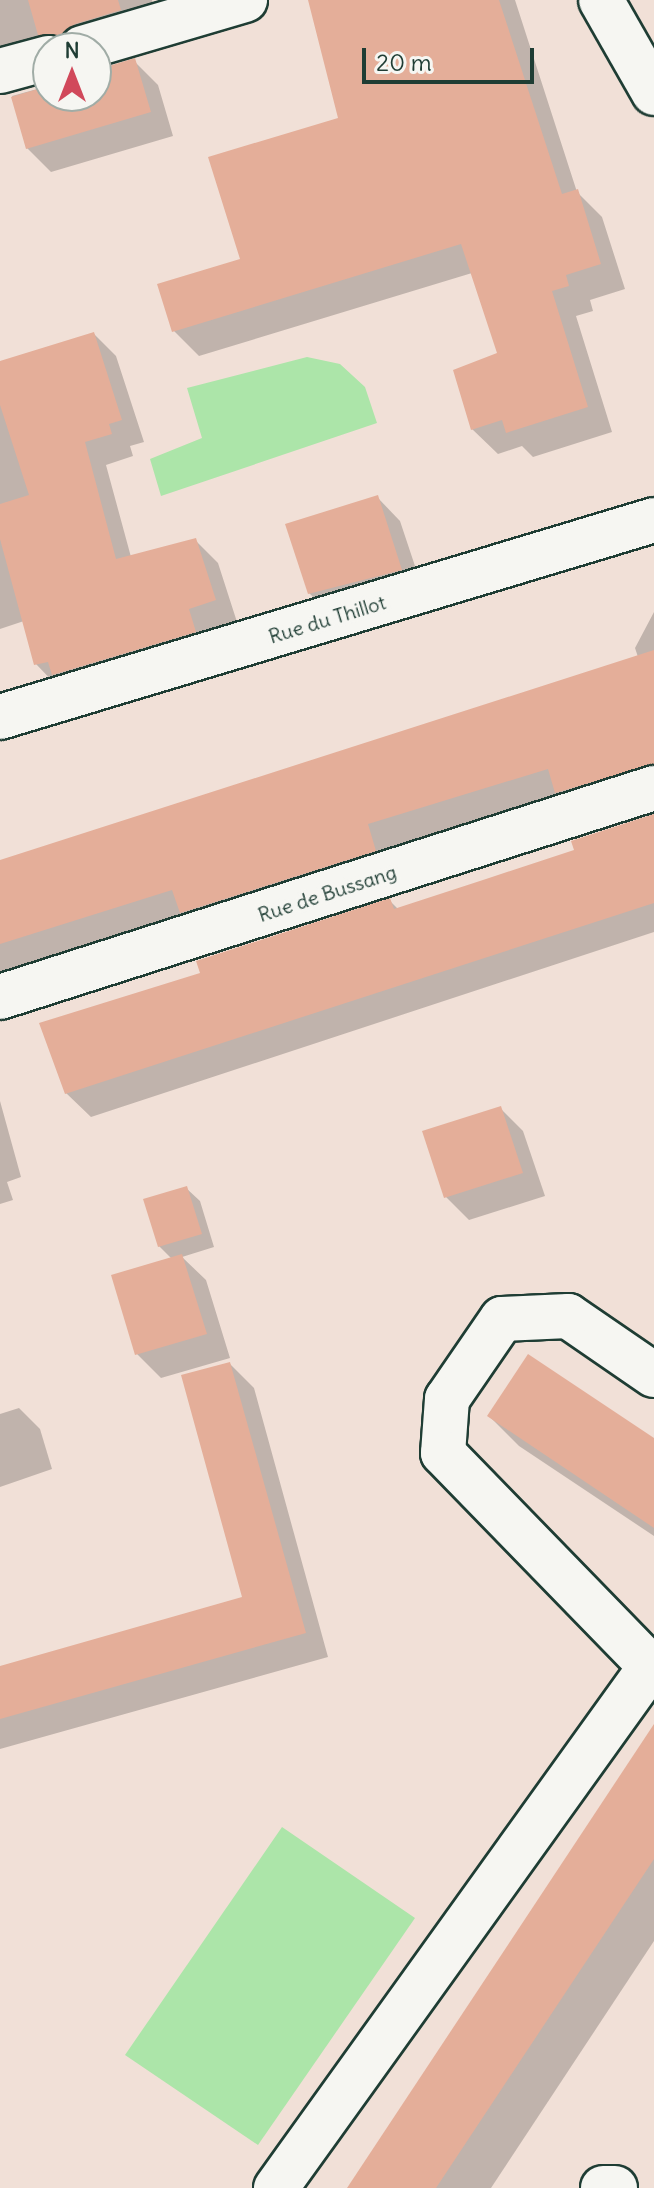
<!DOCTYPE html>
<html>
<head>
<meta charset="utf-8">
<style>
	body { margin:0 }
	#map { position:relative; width:654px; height:2188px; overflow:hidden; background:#f1e0d7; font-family:Delius,sans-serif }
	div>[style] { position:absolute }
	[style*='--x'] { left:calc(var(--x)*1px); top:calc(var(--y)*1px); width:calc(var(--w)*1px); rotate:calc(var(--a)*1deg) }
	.green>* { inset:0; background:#ace5a9 }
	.shadow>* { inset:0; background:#0003 }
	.building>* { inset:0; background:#e4ae99 }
	.roads { filter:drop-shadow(2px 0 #1f3d34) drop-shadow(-2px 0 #1f3d34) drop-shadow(0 2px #1f3d34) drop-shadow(0 -2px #1f3d34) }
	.minor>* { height:44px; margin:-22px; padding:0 22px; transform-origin:22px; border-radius:22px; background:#f6f6f2 }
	span { translate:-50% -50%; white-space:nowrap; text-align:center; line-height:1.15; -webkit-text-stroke:8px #f6f6f2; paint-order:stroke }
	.street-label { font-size:20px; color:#1f3d34 }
	.north { position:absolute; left:32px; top:32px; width:80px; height:80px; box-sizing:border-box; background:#f6f6f2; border:2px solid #a0aca6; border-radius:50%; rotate:0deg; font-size:22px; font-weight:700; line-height:32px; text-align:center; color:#1f3d34 }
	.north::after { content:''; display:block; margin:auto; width:28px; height:36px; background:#d1495b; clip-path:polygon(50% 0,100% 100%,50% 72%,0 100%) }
	.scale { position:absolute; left:362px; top:48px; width:172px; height:36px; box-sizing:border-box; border:4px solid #1f3d34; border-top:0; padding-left:10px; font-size:24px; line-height:28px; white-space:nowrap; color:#1f3d34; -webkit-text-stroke:6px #f6f6f2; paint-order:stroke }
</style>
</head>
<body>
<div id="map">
	<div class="green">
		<i style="clip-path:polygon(307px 357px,340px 364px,365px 387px,377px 423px,161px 496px,150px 459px,202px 438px,187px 388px)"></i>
		<i style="clip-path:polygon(282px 1827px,415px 1918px,258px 2145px,125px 2055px)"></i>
	</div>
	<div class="shadow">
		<i style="clip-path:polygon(0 0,152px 0,153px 4px,141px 8px,149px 34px,0 59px)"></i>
		<i style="clip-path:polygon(335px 0,515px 0,577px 192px,602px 217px,625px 289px,590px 300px,593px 311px,576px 316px,612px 432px,533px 457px,522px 446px,498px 454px,472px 429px,499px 354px,472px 273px,199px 356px,174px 331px,243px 261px,341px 120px)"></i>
		<i style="clip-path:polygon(134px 61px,158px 85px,173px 136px,51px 172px,27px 148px,12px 96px,48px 86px,48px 96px,96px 96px,96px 72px)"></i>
		<i style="clip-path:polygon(94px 334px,116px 356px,144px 442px,130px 446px,133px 456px,106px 465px,131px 557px,196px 541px,218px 563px,237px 622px,58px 687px,36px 664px,24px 621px,0 629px,0 363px)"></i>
		<i style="clip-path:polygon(377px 497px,400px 521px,424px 593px,333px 616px,309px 593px)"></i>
		<i style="clip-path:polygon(654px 612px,654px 794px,0 976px,0 862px,638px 657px,635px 648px)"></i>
		<i style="clip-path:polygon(654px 814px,654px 932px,91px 1117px,66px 1093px,202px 974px,390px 901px,398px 909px,576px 852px,573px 842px)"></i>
		<i style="clip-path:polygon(0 1101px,21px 1177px,7px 1182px,13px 1200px,0 1204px)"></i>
		<i style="clip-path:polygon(500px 1108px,523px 1131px,545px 1196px,469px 1220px,446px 1197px)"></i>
		<i style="clip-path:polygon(186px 1188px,200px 1201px,214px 1247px,182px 1257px,206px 1280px,230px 1358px,161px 1378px,137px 1354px,172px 1259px,159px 1246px)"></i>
		<i style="clip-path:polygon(230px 1364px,254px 1388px,328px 1657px,0 1749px,0 1668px,245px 1598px)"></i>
		<i style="clip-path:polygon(19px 1408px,40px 1429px,52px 1469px,0 1487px,0 1414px)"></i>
		<i style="clip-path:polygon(489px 1416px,654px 1440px,654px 1536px,519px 1446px)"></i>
		<i style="clip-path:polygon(654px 1736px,654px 1941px,491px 2188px,350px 2188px)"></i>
	</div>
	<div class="building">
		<i style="clip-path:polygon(28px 0,118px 0,121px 10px,75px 24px,60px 37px,38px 35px)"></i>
		<i style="clip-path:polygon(308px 0,499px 0,562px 194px,578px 189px,601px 264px,566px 275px,569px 286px,552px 291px,588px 407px,506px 433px,502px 420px,471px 430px,453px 370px,497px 353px,461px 244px,172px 332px,157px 284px,240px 259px,208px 157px,338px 118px)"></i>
		<i style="clip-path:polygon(135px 58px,151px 112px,26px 149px,11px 97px,48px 86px,48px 96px,96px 96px,96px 70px)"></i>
		<i style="clip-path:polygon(94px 332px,122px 420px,109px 424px,112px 434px,85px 442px,116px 559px,196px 538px,216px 600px,189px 609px,196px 632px,52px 675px,48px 662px,34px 665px,0 539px,0 504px,29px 495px,0 405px,0 361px)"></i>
		<i style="clip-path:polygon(378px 495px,402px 570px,308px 594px,285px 524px)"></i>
		<i style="clip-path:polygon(654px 650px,654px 764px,555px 793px,548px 769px,368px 824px,376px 851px,180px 913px,172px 890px,0 944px,0 860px)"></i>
		<i style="clip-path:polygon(654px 814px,654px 903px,65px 1094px,39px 1023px,200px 973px,196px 961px,390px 898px,394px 909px,486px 879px,574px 850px,571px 841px)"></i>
		<i style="clip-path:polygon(501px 1106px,523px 1173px,444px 1198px,422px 1131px)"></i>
		<i style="clip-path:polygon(187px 1186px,202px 1234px,158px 1247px,143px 1199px)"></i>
		<i style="clip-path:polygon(182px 1254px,207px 1334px,135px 1355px,111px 1275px)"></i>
		<i style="clip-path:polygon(528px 1354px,654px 1438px,654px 1528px,487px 1416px)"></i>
		<i style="clip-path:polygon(230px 1362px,306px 1633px,0 1719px,0 1666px,242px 1597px,181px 1375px)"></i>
		<i style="clip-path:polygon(654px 1724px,654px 1859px,436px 2188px,347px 2188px)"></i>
	</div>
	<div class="roads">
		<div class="minor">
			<i style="--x:601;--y:0;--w:107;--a:60.3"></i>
			<i style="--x:82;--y:48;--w:170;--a:-16.4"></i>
			<i style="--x:0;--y:71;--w:50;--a:-15.2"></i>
			<i style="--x:0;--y:717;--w:683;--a:-16.76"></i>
			<i style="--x:0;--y:997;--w:687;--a:-17.72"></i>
			<i style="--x:654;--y:1375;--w:104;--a:-145.5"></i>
			<i style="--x:568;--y:1316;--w:66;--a:177.4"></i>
			<i style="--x:502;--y:1319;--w:97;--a:124.5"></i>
			<i style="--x:447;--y:1399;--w:54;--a:94.2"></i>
			<i style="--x:443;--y:1453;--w:303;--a:45.8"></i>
			<i style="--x:276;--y:2188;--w:643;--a:-54.31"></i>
			<i style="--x:603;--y:2188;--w:12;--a:0"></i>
		</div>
	</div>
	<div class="street-label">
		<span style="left:327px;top:619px;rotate:-17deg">Rue du Thillot</span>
		<span style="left:327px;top:893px;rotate:-18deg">Rue de Bussang</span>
	</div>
	<div class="north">N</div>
	<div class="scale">20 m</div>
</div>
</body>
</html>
